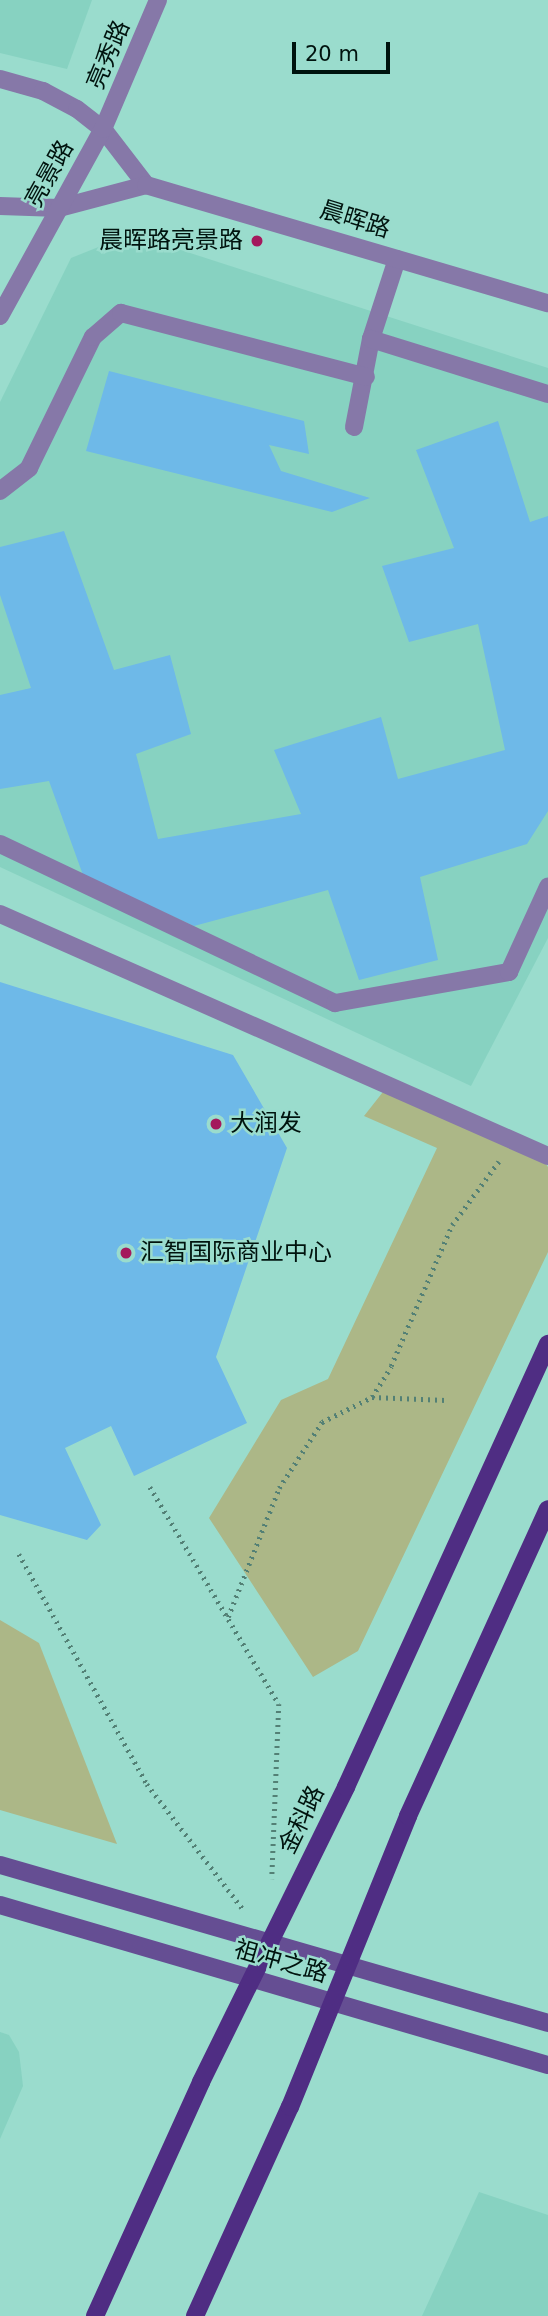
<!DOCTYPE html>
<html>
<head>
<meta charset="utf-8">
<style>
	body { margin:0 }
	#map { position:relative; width:548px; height:2316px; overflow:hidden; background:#9adccd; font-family:"DejaVu Sans","Noto Sans SC",sans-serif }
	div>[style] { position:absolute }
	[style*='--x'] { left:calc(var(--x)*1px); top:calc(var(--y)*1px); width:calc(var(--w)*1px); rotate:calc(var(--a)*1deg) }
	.built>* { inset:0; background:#87d2c1 }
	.green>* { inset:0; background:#acb787 }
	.building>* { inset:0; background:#6eb9e8 }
	.path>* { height:4.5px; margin-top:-2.25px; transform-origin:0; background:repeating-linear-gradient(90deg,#538075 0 2px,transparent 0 7px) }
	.lane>* { height:18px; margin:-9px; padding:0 9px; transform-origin:9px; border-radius:9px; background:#8678a8 }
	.street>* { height:18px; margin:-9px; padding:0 9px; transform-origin:9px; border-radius:9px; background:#8678a8 }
	.secondary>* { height:18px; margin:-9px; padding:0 9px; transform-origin:9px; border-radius:9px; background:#654e93 }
	.primary>* { height:18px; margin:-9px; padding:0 9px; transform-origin:9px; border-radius:9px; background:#4f2d83 }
	.dots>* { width:19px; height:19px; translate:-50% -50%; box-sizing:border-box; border:4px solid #9adccd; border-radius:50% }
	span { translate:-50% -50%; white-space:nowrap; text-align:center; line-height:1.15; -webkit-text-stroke:5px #9adccd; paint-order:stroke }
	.street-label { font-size:24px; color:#00130e }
	.poi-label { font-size:24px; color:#00130e }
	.right { translate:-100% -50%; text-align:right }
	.left { translate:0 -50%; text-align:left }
	.scale { position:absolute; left:292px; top:42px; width:98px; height:32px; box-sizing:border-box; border:4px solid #00130e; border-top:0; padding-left:9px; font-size:21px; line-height:24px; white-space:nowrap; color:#00130e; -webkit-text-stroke:5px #9adccd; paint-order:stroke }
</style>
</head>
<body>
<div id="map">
	<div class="built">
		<i style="clip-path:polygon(0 0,92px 0,67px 69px,0 53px)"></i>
		<i style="clip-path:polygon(131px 234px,548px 368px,548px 938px,471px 1086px,0 867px,0 402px,71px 258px)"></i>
		<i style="clip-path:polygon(0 2032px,9px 2035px,19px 2052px,23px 2086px,0 2139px)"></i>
		<i style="clip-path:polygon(479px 2192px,548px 2215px,548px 2316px,422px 2316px)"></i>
	</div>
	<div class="green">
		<i style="clip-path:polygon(390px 1083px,535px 1148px,548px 1167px,548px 1252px,358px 1651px,313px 1677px,209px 1518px,281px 1400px,328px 1379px,437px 1148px,364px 1116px)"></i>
		<i style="clip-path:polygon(0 1620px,39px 1643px,117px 1844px,0 1810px)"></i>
	</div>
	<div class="building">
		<i style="clip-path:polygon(109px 371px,304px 421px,309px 454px,269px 445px,281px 471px,370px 498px,332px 512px,86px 451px)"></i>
		<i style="clip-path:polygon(498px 421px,530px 522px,548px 516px,548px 811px,527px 844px,420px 877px,438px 960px,359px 980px,328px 890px,194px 926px,83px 875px,49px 781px,0 789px,0 695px,31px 688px,0 595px,0 547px,64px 531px,114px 670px,170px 655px,191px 734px,136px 754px,158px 839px,301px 814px,274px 750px,381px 717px,398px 779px,505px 750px,478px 624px,409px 642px,382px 566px,454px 548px,416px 450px)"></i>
		<i style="clip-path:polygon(0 982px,233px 1055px,287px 1148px,216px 1357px,247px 1423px,134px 1476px,111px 1426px,65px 1448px,101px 1525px,87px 1540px,0 1515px)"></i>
	</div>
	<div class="path">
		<i style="--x:372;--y:1397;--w:74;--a:2.3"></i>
		<i style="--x:150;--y:1487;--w:252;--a:59.3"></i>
		<i style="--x:279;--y:1704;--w:175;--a:92.3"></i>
		<i style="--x:19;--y:1554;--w:263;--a:60.9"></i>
		<i style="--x:147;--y:1784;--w:158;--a:52.5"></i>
		<i style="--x:228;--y:1617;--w:139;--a:-68.4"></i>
		<i style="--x:279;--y:1488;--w:79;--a:-56.9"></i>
		<i style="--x:322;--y:1422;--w:56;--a:-26.6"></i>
		<i style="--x:372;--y:1397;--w:36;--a:-58"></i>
		<i style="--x:391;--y:1366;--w:154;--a:-66.6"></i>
		<i style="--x:452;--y:1225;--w:79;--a:-53.7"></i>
	</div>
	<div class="lane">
		<i style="--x:371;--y:339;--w:84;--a:-72"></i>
		<i style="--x:354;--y:427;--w:90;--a:-79.1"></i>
		<i style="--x:371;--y:339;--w:185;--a:17.3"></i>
		<i style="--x:0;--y:491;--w:37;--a:-38"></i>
		<i style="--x:29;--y:468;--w:146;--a:-64"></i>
		<i style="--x:93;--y:337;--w:37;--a:-41"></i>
		<i style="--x:121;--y:313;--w:253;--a:14.6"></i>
		<i style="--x:0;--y:844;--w:371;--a:25.4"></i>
		<i style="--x:335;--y:1003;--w:177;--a:-10.1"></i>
		<i style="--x:509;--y:972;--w:94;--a:-65.4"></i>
	</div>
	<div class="street">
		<i style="--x:0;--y:79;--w:45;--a:15.6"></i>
		<i style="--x:43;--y:91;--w:38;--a:28"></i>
		<i style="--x:77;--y:109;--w:33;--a:38"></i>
		<i style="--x:103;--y:129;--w:71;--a:52.5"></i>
		<i style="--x:0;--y:206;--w:59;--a:1.9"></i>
		<i style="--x:59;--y:208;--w:90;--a:-14.8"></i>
		<i style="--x:146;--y:185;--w:419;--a:16.4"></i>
		<i style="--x:0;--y:316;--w:213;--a:-61.2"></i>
		<i style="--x:103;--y:129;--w:140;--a:-66.9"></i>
		<i style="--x:0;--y:914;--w:599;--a:23.83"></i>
	</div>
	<div class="secondary">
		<i style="--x:0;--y:1865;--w:570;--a:16.08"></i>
		<i style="--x:0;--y:1905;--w:571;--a:16.28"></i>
	</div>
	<div class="primary">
		<i style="--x:95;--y:2316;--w:257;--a:-65.6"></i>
		<i style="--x:201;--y:2082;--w:329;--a:-63.8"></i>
		<i style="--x:346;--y:1787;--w:487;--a:-65.5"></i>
		<i style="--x:195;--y:2316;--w:230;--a:-65.6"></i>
		<i style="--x:290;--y:2107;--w:314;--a:-67.9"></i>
		<i style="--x:408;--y:1816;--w:337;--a:-65.5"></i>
	</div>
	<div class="dots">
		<i style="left:257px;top:241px;background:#a4185d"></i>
		<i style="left:216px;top:1124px;background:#a4185d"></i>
		<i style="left:126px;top:1253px;background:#a4185d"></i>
	</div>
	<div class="street-label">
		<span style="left:109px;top:55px;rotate:-67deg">亮秀路</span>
		<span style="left:50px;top:174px;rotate:-61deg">亮景路</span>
		<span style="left:355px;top:220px;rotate:17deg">晨晖路</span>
		<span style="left:302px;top:1820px;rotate:-64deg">金科路</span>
		<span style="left:281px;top:1962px;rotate:16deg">祖冲之路</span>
	</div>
	<div class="poi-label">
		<span class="right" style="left:243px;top:241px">晨晖路亮景路</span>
		<span class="left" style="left:230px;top:1124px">大润发</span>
		<span class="left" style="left:140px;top:1253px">汇智国际商业中心</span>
	</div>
	<div class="scale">20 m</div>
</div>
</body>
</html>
